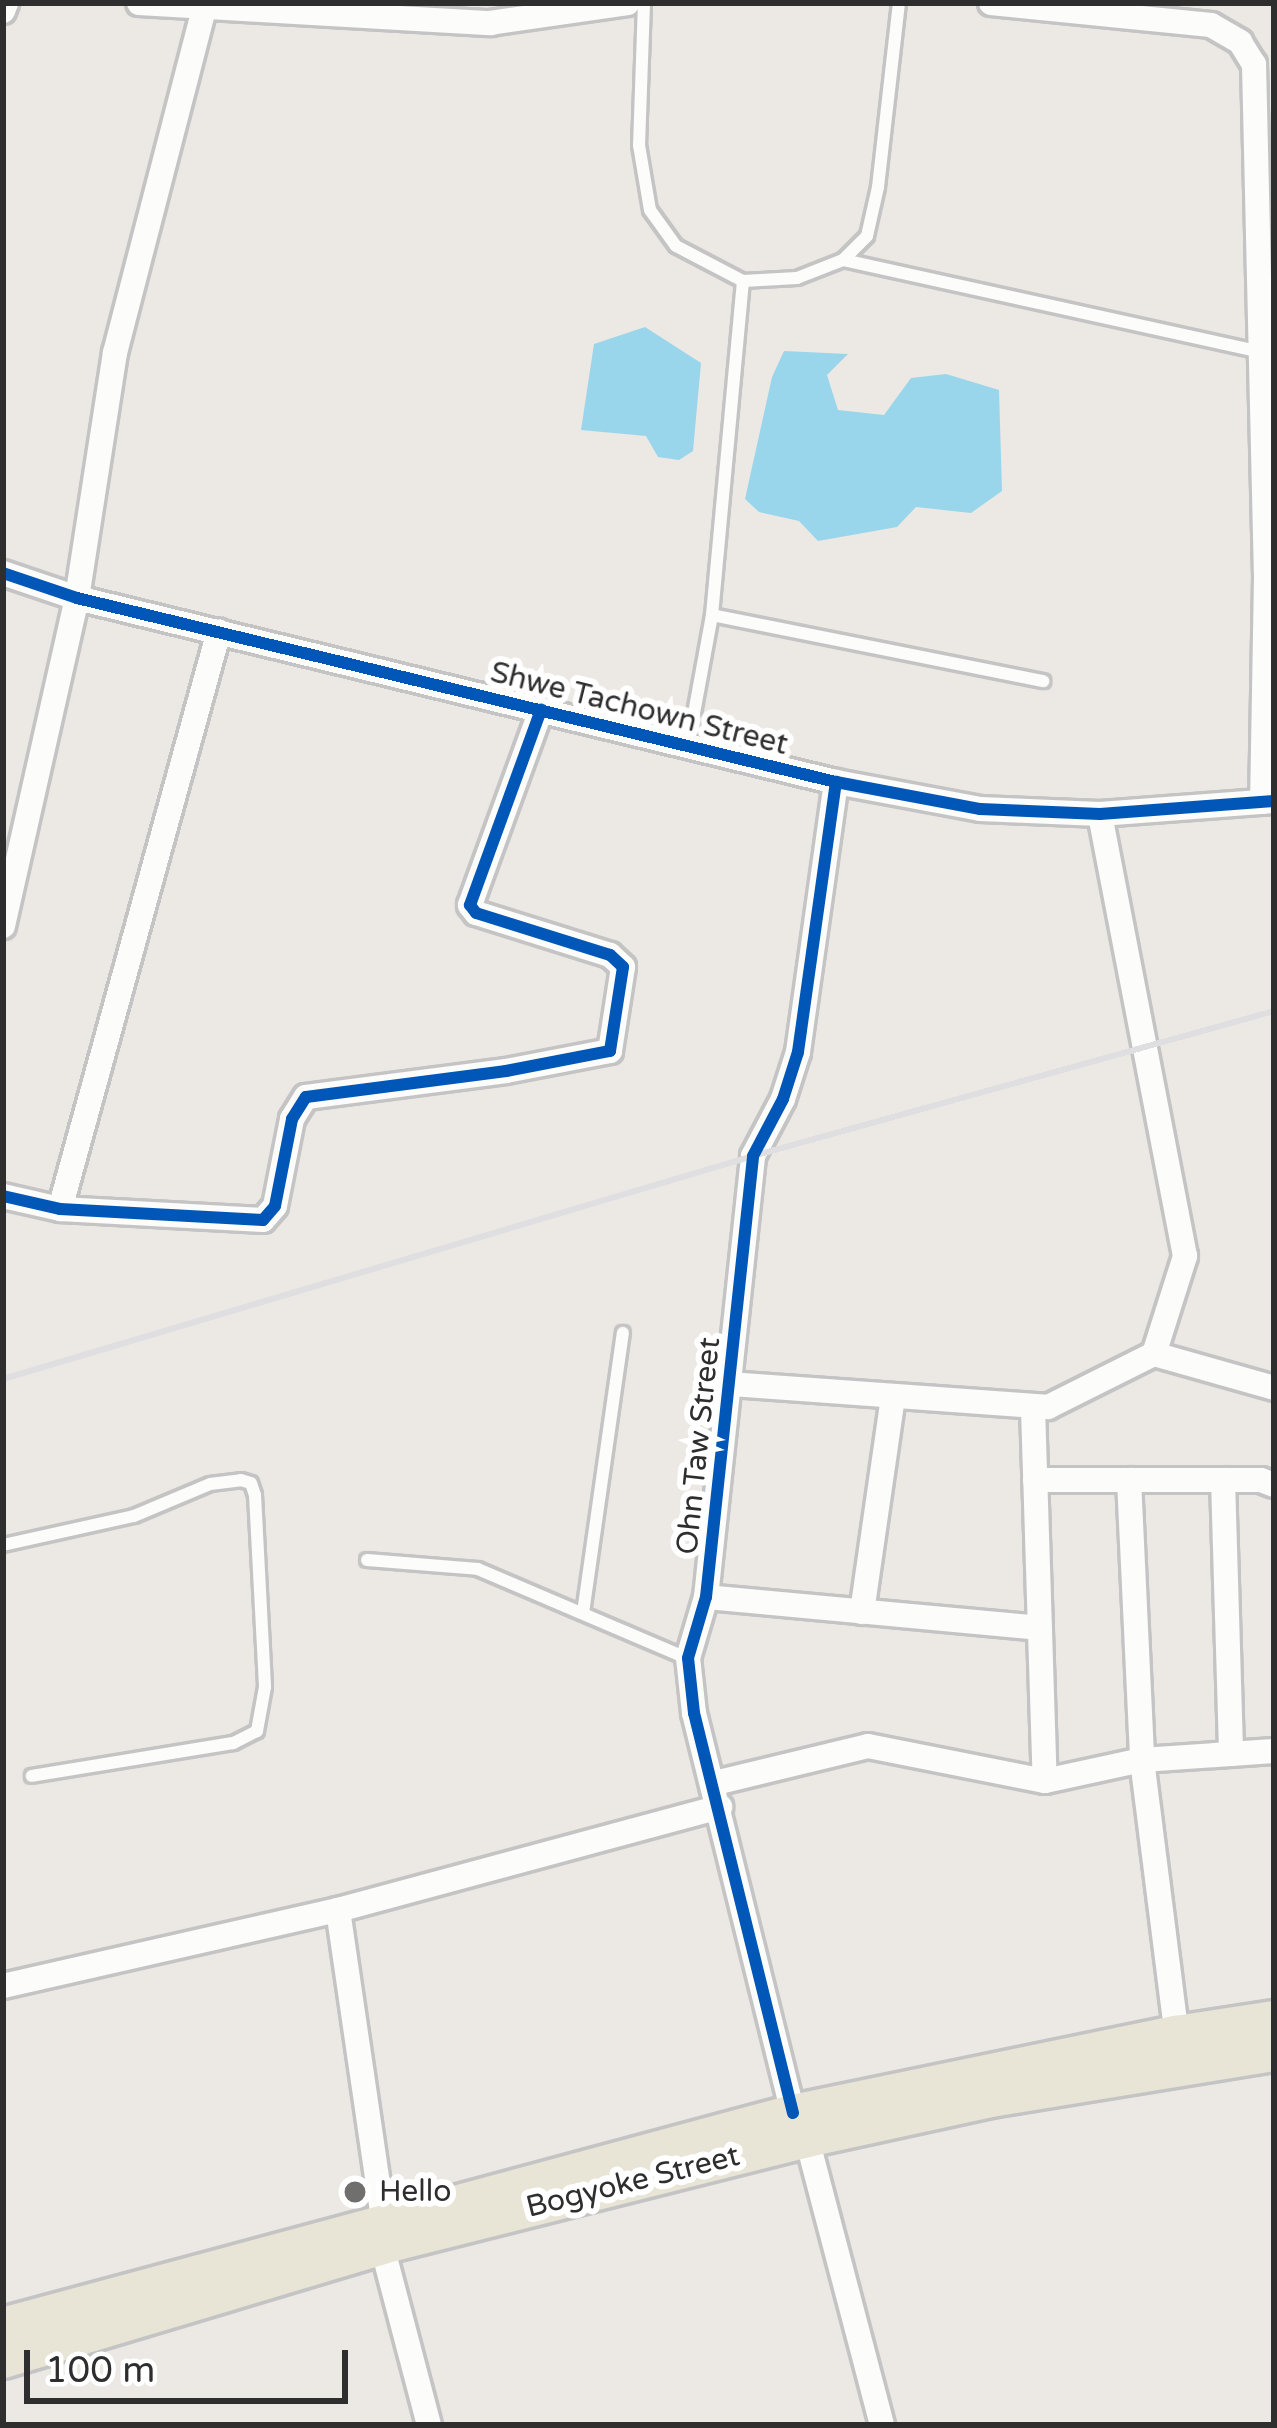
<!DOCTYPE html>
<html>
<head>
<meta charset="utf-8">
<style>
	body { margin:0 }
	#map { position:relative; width:1277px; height:2428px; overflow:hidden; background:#ece8e4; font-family:"Varela Round",sans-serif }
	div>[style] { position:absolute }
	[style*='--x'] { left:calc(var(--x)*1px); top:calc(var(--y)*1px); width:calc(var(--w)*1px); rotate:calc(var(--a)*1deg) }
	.water>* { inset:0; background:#99d6ec }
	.roads { filter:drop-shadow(3px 0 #c5c4c5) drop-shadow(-3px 0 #c5c4c5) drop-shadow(0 3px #c5c4c5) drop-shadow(0 -3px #c5c4c5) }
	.lane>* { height:12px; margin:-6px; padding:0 6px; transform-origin:6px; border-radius:6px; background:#fcfcfb }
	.street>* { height:24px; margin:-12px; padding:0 12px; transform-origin:12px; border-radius:12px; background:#fcfcfb }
	.primary>* { height:36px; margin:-18px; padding:0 18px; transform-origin:18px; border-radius:18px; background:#e8e4d6 }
	.rail>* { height:6px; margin:-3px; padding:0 3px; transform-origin:3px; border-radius:3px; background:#dfdfe1 }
	.cycleway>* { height:12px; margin:-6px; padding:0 6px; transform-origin:6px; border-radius:6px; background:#0057b8 }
	.dots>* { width:33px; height:33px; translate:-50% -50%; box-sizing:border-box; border:6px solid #fff; border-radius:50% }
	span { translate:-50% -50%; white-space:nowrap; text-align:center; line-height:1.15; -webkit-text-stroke:12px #fff; paint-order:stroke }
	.street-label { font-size:30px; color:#2e2e2e }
	.poi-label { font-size:30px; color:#2e2e2e }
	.left { translate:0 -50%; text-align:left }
	.frame { position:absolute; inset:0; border:6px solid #2e2e2e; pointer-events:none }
	.scale { position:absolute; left:24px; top:2350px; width:324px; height:54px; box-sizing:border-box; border:6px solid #2e2e2e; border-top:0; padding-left:15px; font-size:36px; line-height:42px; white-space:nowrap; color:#2e2e2e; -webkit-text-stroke:9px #fff; paint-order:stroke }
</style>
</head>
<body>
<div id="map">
	<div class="water">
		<i style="clip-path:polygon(645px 327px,701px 363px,693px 451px,679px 460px,658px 457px,646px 436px,581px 430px,594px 344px)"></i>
		<i style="clip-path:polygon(784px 351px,848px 354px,827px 375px,838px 410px,884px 415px,911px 378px,946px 374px,999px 390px,1002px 491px,971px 513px,916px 507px,897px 527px,818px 541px,799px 521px,759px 512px,745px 499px,772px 377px)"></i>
	</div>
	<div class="roads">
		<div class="lane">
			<i style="--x:644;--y:3;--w:142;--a:92"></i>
			<i style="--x:639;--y:145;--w:66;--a:80.4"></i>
			<i style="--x:650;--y:210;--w:44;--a:54.2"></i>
			<i style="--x:676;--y:246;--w:76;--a:27.6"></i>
			<i style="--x:743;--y:281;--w:54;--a:-3.2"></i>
			<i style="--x:797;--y:278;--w:49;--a:-21.4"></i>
			<i style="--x:843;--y:260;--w:34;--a:-45"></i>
			<i style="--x:867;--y:236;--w:50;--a:-77.3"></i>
			<i style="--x:878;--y:187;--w:185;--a:-83.5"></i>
			<i style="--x:843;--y:260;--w:425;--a:12.4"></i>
			<i style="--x:712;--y:615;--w:338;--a:11.3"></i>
			<i style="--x:688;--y:746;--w:133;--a:-79.6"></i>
			<i style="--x:712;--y:615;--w:335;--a:-84.7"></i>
			<i style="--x:3;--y:1545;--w:134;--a:-12.5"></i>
			<i style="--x:134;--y:1516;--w:82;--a:-22.8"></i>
			<i style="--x:210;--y:1484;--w:31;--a:-7"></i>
			<i style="--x:241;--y:1480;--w:10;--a:17"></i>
			<i style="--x:251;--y:1483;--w:13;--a:72"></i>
			<i style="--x:255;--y:1495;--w:192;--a:87"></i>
			<i style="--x:265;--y:1687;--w:45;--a:100.3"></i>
			<i style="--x:257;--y:1731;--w:27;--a:153"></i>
			<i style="--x:233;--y:1743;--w:204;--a:170.7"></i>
			<i style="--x:367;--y:1560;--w:111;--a:4.6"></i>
			<i style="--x:478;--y:1569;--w:227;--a:23.1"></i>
			<i style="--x:583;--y:1613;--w:283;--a:-81.9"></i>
		</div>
		<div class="street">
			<i style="--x:139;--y:3;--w:352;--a:3.3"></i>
			<i style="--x:490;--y:23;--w:139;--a:-8.2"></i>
			<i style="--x:991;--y:3;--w:221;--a:5.7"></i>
			<i style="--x:1211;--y:25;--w:34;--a:30"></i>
			<i style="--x:1240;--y:42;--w:26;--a:58"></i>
			<i style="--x:1254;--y:64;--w:514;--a:88.66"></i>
			<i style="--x:1266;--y:578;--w:224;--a:91"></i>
			<i style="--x:3;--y:11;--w:9;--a:-69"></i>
			<i style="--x:3;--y:573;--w:78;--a:18.7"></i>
			<i style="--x:77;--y:598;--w:781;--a:13.63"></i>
			<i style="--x:836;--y:782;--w:147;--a:10.6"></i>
			<i style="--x:980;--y:809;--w:120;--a:2.4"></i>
			<i style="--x:1100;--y:814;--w:174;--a:-4.3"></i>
			<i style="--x:3;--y:926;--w:336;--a:-77.3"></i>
			<i style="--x:77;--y:598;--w:248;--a:-81.2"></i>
			<i style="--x:115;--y:353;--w:355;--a:-75.5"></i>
			<i style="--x:3;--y:1196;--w:58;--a:12.8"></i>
			<i style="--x:60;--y:1209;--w:203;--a:3.1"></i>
			<i style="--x:263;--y:1220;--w:18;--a:-49"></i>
			<i style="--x:275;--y:1206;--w:89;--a:-78.9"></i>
			<i style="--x:292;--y:1119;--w:26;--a:-58"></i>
			<i style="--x:306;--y:1097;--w:202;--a:-7.4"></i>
			<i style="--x:506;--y:1071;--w:106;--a:-10.9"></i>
			<i style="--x:610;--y:1051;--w:85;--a:-81.2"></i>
			<i style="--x:623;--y:967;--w:18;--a:-137"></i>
			<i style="--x:610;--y:955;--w:140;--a:-162.6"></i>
			<i style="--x:476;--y:913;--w:10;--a:-127"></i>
			<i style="--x:470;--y:905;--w:208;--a:-70"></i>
			<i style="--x:60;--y:1209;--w:599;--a:-74.62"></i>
			<i style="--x:1154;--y:1354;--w:125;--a:15.8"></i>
			<i style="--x:730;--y:1384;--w:319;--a:4.1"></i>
			<i style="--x:1048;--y:1407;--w:119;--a:-26.6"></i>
			<i style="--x:1154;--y:1354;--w:103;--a:-72.4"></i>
			<i style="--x:1185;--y:1256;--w:450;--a:-100.9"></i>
			<i style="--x:1033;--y:1408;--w:373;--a:88.2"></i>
			<i style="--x:1035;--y:1480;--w:226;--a:0"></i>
			<i style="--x:1261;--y:1480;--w:14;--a:21"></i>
			<i style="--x:1129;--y:1480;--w:280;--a:87.3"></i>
			<i style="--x:1142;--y:1760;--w:287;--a:82.8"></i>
			<i style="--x:1223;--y:1480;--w:274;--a:88.3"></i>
			<i style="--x:706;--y:1597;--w:335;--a:5.3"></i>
			<i style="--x:862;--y:1612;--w:217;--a:-81.8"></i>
			<i style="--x:715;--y:1783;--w:157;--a:-13.6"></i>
			<i style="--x:868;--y:1746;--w:180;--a:11.2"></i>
			<i style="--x:1045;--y:1781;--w:99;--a:-12.2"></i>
			<i style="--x:1142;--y:1760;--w:132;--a:-3.9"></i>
			<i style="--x:338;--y:1910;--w:313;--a:81.7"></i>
			<i style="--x:3;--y:1986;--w:344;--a:-12.8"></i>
			<i style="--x:338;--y:1910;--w:396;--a:-15.1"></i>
			<i style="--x:793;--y:2113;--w:412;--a:-103.9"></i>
			<i style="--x:694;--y:1713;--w:55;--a:-96.2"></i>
			<i style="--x:688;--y:1658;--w:64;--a:-73.6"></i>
			<i style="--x:706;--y:1597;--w:443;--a:-83.9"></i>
			<i style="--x:753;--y:1156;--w:64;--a:-62.2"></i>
			<i style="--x:783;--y:1099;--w:49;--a:-72.3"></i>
			<i style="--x:798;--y:1052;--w:273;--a:-82"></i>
			<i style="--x:807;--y:2139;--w:296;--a:75.3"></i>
			<i style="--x:382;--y:2246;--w:185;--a:75.3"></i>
		</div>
		<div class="primary">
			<i style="--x:3;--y:2326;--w:818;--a:-15.09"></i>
			<i style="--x:793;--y:2113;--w:391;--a:-11.7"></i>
			<i style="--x:1176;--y:2034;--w:99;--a:-8.7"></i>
			<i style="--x:3;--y:2360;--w:396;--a:-16.7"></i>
			<i style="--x:382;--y:2246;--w:438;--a:-14.1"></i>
			<i style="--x:807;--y:2139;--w:187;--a:-12.3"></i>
			<i style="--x:990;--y:2099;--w:288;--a:-9.2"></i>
		</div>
	</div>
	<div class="rail">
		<i style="--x:3;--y:1379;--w:782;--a:-16.56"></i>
		<i style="--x:753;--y:1156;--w:541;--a:-15.55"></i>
	</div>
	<div class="cycleway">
		<i style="--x:3;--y:573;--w:78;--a:18.7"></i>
		<i style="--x:77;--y:598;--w:781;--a:13.63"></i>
		<i style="--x:836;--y:782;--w:147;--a:10.6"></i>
		<i style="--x:980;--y:809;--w:120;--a:2.4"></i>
		<i style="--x:1100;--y:814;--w:174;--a:-4.3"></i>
		<i style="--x:3;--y:1196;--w:58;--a:12.8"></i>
		<i style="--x:60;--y:1209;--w:203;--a:3.1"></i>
		<i style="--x:263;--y:1220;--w:18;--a:-49"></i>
		<i style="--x:275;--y:1206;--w:89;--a:-78.9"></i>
		<i style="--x:292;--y:1119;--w:26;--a:-58"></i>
		<i style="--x:306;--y:1097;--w:202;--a:-7.4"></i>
		<i style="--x:506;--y:1071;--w:106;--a:-10.9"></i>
		<i style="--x:610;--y:1051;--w:85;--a:-81.2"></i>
		<i style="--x:623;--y:967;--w:18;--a:-137"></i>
		<i style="--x:610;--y:955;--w:140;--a:-162.6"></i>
		<i style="--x:476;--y:913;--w:10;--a:-127"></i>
		<i style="--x:470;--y:905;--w:208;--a:-70"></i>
		<i style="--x:793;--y:2113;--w:412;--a:-103.9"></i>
		<i style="--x:694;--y:1713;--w:55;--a:-96.2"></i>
		<i style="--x:688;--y:1658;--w:64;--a:-73.6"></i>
		<i style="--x:706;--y:1597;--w:443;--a:-83.9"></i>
		<i style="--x:753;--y:1156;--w:64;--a:-62.2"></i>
		<i style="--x:783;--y:1099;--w:49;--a:-72.3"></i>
		<i style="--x:798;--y:1052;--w:273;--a:-82"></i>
	</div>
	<div class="dots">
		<i style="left:355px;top:2192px;background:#706f6e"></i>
	</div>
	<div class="street-label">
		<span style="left:639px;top:709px;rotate:14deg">Shwe Tachown Street</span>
		<span style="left:699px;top:1446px;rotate:-84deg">Ohn Taw Street</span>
		<span style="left:633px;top:2182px;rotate:-14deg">Bogyoke Street</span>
	</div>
	<div class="poi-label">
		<span class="left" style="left:379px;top:2192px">Hello</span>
	</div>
	<div class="frame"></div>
	<div class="scale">100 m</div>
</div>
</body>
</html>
